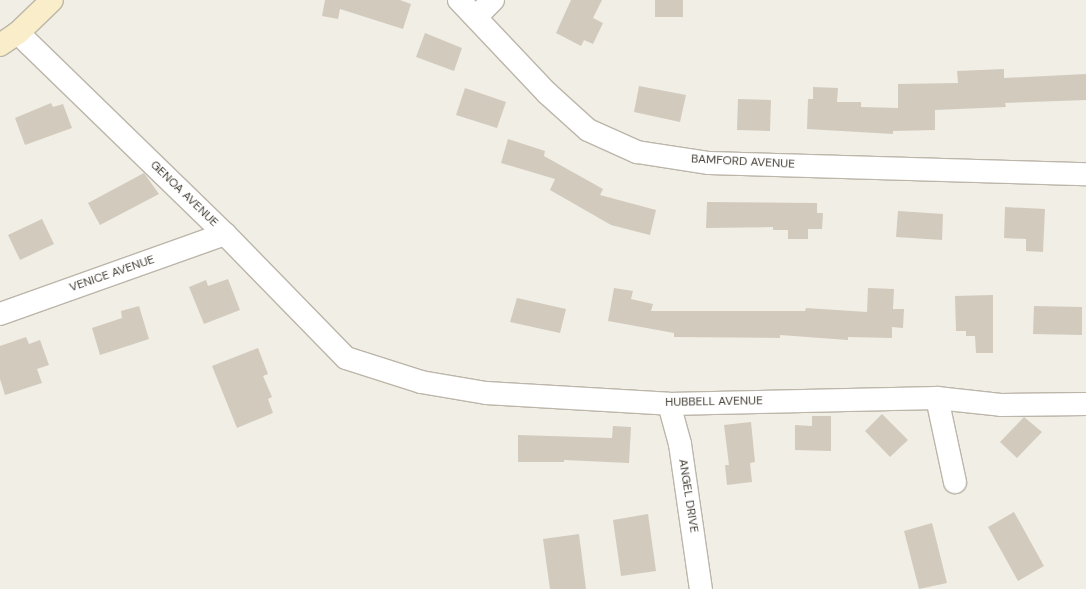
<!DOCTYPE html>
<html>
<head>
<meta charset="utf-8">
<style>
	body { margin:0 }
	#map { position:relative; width:1086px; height:589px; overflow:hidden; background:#f1eee6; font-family:"DM Sans",sans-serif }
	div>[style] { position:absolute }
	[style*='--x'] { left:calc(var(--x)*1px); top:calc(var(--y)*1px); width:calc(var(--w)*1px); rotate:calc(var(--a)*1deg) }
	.building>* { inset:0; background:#d2cabd }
	.roads { filter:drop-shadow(1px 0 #bcb6aa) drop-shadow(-1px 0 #bcb6aa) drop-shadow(0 1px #bcb6aa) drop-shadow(0 -1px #bcb6aa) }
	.minor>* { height:22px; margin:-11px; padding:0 11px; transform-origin:11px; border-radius:11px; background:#fff }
	.secondary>* { height:22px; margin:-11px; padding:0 11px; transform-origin:11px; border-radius:11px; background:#f9eec9 }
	span { translate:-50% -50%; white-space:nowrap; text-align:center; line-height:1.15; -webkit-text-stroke:3.5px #fff; paint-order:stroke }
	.street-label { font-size:12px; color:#443f36 }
</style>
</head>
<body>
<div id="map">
	<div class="building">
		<i style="clip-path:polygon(325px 0,400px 0,411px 4px,403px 29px,340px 9px,338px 19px,322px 16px)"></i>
		<i style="clip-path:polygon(571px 0,602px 0,593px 18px,603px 23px,593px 44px,584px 40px,581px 46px,556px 33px)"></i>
		<i style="clip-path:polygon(655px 0,683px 0,683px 17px,655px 17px)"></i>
		<i style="clip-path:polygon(425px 33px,462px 48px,454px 71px,416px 57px)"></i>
		<i style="clip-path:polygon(1004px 69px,1004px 78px,1086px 74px,1086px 100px,1005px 103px,1006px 107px,935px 110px,935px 130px,893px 131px,893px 134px,807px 129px,808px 99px,813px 99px,813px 87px,838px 88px,837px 102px,861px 102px,861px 107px,898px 108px,898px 84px,958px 83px,957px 71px)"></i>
		<i style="clip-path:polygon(639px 86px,686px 95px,680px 122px,634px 112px)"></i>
		<i style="clip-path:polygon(465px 88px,506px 102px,497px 128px,456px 115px)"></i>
		<i style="clip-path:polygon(738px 99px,771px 100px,770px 131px,737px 130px)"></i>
		<i style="clip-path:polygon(51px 103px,53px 107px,63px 104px,72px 128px,25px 145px,15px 118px)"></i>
		<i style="clip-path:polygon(508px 139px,545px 151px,544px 156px,603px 189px,600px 195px,656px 210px,650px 235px,611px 225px,550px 190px,555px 179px,501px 163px)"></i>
		<i style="clip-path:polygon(144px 173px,159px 194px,100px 225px,88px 203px)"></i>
		<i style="clip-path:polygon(707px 202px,817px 203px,817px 213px,823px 213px,822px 229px,808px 229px,808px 239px,788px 239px,788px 230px,773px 230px,773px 227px,706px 228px)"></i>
		<i style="clip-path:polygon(1005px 207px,1045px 209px,1043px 252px,1026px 251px,1026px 239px,1004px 238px)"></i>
		<i style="clip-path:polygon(898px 211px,943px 214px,942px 240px,896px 237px)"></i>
		<i style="clip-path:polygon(42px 219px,54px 244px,20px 260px,8px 235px)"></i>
		<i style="clip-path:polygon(228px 279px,240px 310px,204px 324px,189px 287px,206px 280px,208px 286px)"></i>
		<i style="clip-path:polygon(614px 288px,633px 291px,631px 299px,653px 304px,651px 311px,805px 311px,806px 308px,867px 312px,868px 288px,894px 289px,893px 309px,904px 309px,903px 328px,892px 327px,892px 338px,848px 337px,848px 340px,780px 335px,780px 338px,674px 337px,674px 333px,608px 321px)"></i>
		<i style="clip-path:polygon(993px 295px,993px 353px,976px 353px,975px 336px,966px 336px,966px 331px,956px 331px,955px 296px)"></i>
		<i style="clip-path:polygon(517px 298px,566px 309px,560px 333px,510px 322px)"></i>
		<i style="clip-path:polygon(139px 306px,149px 339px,100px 355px,92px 328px,122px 318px,121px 311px)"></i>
		<i style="clip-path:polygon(1034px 306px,1082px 307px,1082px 335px,1033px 334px)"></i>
		<i style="clip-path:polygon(26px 337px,29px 344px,40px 340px,49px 365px,37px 369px,42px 383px,5px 395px,0 379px,0 346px)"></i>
		<i style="clip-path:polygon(258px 348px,268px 374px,263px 376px,272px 397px,268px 399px,273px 413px,237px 428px,212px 366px)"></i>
		<i style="clip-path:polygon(882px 414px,908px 440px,890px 457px,865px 431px)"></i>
		<i style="clip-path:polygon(812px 416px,831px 416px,831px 451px,795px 450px,795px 425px,812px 426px)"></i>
		<i style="clip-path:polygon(1024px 417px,1042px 432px,1017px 458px,1000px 442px)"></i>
		<i style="clip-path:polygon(751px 422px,755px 462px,750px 463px,752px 482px,727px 485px,725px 465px,729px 465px,724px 425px)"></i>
		<i style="clip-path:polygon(613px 426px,631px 427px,629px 463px,564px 460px,564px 462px,518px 462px,518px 435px,612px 438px)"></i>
		<i style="clip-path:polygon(1014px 512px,1044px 566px,1018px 581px,988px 527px)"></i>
		<i style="clip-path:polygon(648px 514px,656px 571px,621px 576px,613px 520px)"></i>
		<i style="clip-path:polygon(932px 523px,947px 583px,919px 589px,904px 531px)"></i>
		<i style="clip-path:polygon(579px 534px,586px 589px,550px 589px,543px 539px)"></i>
	</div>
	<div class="roads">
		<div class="minor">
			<i style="--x:459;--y:0;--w:128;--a:46.6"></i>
			<i style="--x:547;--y:93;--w:55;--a:42.1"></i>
			<i style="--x:588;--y:130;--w:54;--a:24.2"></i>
			<i style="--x:637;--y:152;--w:73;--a:8.7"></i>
			<i style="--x:709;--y:163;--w:377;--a:1.7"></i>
			<i style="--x:476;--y:17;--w:24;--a:-45"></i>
			<i style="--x:18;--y:33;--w:289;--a:44.2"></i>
			<i style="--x:225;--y:234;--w:173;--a:45.7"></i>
			<i style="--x:346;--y:358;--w:79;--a:17.7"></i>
			<i style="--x:421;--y:382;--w:66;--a:9.6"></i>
			<i style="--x:486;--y:393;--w:183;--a:3.4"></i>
			<i style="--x:669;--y:404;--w:268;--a:-1.3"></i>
			<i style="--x:937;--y:398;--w:64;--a:6.2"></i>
			<i style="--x:1001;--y:405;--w:85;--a:-0.7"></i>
			<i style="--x:0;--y:314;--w:239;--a:-19.6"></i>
			<i style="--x:937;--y:398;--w:86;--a:77.9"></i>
			<i style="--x:669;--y:404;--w:41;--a:74.6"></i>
			<i style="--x:680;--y:444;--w:147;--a:81.8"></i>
		</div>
		<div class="secondary">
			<i style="--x:0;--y:45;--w:22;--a:-34"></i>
			<i style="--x:18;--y:33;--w:47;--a:-44.1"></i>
		</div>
	</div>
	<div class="street-label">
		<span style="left:743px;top:162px;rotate:3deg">BAMFORD AVENUE</span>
		<span style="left:184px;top:194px;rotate:44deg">GENOA AVENUE</span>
		<span style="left:112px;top:274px;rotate:-19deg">VENICE AVENUE</span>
		<span style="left:714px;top:402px;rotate:-1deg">HUBBELL AVENUE</span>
		<span style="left:688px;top:496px;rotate:81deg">ANGEL DRIVE</span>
	</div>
</div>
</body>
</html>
